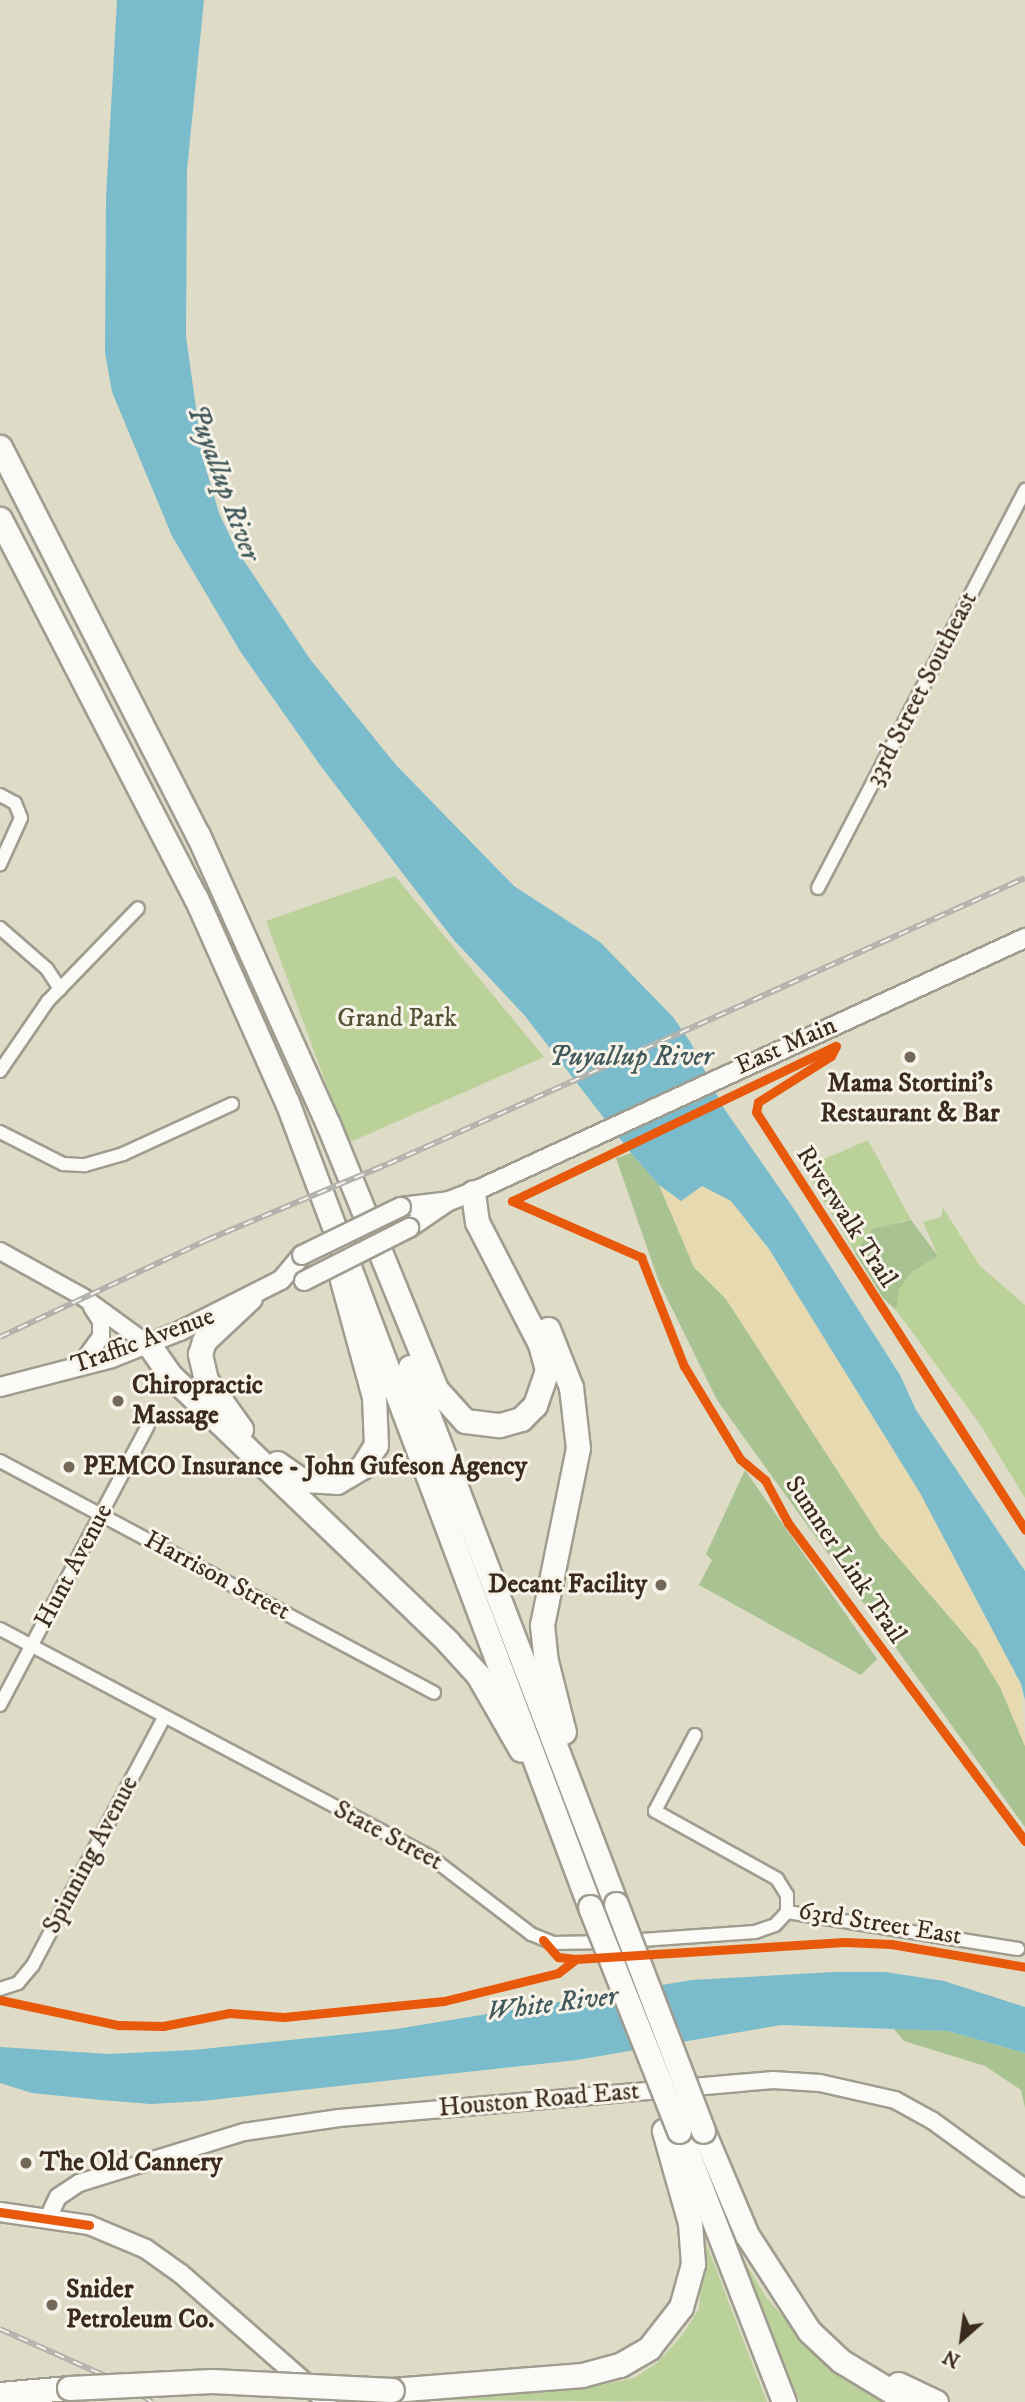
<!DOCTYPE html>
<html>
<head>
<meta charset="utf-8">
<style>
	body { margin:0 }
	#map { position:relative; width:1025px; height:2402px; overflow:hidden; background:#dedbc7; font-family:"IM FELL DW Pica",serif }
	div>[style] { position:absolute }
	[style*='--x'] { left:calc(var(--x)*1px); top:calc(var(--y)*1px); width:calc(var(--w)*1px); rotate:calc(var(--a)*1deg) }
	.green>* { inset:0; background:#bad19a }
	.forest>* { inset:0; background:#a9c292 }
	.sand>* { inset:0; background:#e7dab0 }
	.water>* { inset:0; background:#7abccc }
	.roads { filter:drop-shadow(2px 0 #a09c8f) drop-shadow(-2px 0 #a09c8f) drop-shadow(0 2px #a09c8f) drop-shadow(0 -2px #a09c8f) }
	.minor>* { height:12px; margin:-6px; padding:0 6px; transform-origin:6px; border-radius:6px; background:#fafaf7 }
	.tertiary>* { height:16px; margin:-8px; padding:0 8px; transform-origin:8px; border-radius:8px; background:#fafaf7 }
	.secondary>* { height:18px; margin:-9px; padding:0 9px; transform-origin:9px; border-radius:9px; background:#fafaf7 }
	.motorway>* { height:23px; margin:-11.5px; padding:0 11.5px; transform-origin:11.5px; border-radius:11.5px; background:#fafaf7 }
	.rail>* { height:6px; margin-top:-3px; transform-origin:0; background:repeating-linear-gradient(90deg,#f7f3e8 0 10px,#b4b2ae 0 20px); box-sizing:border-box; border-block:2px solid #b4b2ae }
	.bridges { filter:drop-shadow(2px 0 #a09c8f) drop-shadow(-2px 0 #a09c8f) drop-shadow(0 2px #a09c8f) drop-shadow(0 -2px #a09c8f) }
	.secondary-bridge>* { height:18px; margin:-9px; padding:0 9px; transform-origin:9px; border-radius:9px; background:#fafaf7 }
	.motorway-bridge>* { height:23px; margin:-11.5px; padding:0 11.5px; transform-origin:11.5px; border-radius:11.5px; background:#fafaf7 }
	.cycleway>* { height:9px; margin:-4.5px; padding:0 4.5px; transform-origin:4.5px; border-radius:4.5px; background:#e8590c }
	.dots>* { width:19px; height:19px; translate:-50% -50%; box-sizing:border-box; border:4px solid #f7f3e8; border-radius:50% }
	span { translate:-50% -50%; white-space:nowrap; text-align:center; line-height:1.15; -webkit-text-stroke:6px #f7f3e8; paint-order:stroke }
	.street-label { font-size:26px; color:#3b2a1e }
	.park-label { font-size:26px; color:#545234 }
	.poi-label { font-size:26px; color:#3b2a1e; font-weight:700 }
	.left { translate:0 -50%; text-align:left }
	.right { translate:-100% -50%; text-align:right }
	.water-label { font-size:28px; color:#42595c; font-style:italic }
	.north { position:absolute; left:927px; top:2304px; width:70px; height:70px; -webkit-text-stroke:5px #f7f3e8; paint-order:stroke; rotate:208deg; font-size:19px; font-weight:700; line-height:28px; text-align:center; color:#3b2a1e }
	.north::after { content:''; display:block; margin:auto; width:24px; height:32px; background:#3b2a1e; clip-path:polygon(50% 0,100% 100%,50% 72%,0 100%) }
</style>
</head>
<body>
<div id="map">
	<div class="green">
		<i style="clip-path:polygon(395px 876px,544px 1057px,348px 1143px,266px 921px)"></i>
		<i style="clip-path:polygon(868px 1140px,911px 1220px,902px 1221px,856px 1254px,804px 1168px)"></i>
		<i style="clip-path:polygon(943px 1208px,980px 1266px,1025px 1305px,1025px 1498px,981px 1426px,896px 1310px,898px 1290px,913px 1271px,938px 1256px,923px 1222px,941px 1217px)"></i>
		<i style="clip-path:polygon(704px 2238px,767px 2402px,417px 2400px,592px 2387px,634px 2378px,657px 2363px,681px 2337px,699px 2309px)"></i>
		<i style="clip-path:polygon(731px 2239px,766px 2297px,792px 2327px,846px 2378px,882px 2402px,800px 2402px)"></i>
	</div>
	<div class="forest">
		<i style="clip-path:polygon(631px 1153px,659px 1185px,694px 1267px,726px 1299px,880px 1536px,977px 1649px,1001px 1689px,1025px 1746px,1025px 1827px,717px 1400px,659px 1282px,616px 1158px)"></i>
		<i style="clip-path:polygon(911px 1220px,938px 1256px,913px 1271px,899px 1289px,896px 1310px,883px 1298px,855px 1253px,872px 1229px)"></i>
		<i style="clip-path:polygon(745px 1470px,877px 1659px,861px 1675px,699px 1585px,712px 1560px,706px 1554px)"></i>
		<i style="clip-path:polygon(893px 2028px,948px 2031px,1025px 2053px,1025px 2108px,1021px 2090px,985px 2066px,904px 2041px)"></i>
	</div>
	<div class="sand">
		<i style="clip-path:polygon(659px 1185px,681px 1201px,702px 1186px,713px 1189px,731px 1201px,769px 1249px,920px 1493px,1021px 1684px,1025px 1746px,1001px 1689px,977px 1649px,880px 1536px,726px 1299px,694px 1267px)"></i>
	</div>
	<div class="water">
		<i style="clip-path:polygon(117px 0,204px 0,187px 170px,186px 336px,203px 459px,219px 513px,236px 549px,310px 659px,396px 765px,514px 886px,600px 942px,673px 1017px,691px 1043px,723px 1107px,796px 1212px,900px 1375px,916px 1410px,1025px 1571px,1025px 1700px,1021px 1684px,920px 1493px,769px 1249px,731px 1201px,702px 1186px,681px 1201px,659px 1185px,631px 1153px,525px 1016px,453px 939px,320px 765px,240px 651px,172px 536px,112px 392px,105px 353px,106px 198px)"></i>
		<i style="clip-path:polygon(835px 1972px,885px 1972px,944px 1981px,1025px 2007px,1025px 2053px,948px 2031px,781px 2025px,577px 2060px,202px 2101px,151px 2104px,101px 2100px,32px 2093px,0 2083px,0 2047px,109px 2054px,193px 2050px,396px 2029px,692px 1980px)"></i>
	</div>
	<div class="roads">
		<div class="minor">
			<i style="--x:0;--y:795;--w:17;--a:28"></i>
			<i style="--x:15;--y:803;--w:16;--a:68"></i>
			<i style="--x:21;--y:818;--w:51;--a:114.5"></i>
			<i style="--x:818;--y:888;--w:449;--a:-62.5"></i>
			<i style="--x:0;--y:928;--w:62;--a:41.1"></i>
			<i style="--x:47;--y:969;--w:24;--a:57"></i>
			<i style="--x:0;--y:1071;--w:85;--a:-55.6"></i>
			<i style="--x:48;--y:1001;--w:129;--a:-45.9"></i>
			<i style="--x:0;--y:1132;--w:71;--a:26.9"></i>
			<i style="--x:63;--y:1164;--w:22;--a:3"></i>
			<i style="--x:85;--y:1165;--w:40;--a:-16"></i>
			<i style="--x:123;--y:1154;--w:120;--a:-24.6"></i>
			<i style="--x:0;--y:1461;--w:492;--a:28.1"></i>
			<i style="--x:0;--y:1629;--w:489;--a:27.9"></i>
			<i style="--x:432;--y:1858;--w:125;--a:37.5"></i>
			<i style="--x:531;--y:1934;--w:24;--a:22"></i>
			<i style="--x:553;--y:1943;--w:56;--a:-1"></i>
			<i style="--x:0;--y:1705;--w:316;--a:-62.1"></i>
			<i style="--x:695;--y:1735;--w:86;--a:117.8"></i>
			<i style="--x:655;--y:1811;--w:140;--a:29.1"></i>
			<i style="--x:777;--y:1879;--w:19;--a:58"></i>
			<i style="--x:787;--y:1895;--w:17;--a:90"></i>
			<i style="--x:787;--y:1912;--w:234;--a:9.1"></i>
			<i style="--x:627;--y:1941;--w:128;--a:-4"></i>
			<i style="--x:755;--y:1932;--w:21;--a:-19"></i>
			<i style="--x:775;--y:1925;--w:18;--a:-47"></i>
			<i style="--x:0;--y:1989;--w:19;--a:-18"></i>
			<i style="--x:18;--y:1983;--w:23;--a:-50"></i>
			<i style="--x:33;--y:1965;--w:280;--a:-62.1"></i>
		</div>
		<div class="tertiary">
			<i style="--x:0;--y:1251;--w:95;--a:29"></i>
			<i style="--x:83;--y:1297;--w:82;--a:36"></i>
			<i style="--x:79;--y:1367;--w:37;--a:-54"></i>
			<i style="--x:101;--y:1337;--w:16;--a:-90"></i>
			<i style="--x:101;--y:1321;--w:17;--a:-123"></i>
			<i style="--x:49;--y:2216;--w:21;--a:-65"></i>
			<i style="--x:58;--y:2197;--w:25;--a:-34"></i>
			<i style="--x:79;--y:2183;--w:173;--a:-17.2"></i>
			<i style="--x:244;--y:2132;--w:96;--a:-8.4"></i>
			<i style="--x:339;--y:2118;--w:436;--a:-5"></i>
			<i style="--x:773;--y:2080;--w:47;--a:3.7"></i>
			<i style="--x:820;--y:2083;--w:77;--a:12.8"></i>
			<i style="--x:895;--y:2100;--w:43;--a:28.9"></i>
			<i style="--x:933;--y:2121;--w:114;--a:36.1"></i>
		</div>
		<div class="secondary">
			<i style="--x:401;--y:1207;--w:48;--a:-7.1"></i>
			<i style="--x:449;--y:1201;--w:26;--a:-21"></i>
			<i style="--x:473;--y:1192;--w:608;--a:-24.71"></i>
			<i style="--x:409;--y:1228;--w:46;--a:-34.4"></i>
			<i style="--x:0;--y:1387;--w:116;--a:-14.5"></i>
			<i style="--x:112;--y:1358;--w:73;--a:-21.7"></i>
			<i style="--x:180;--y:1331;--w:113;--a:-26.8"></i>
			<i style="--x:281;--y:1280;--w:33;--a:-50"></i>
			<i style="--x:0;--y:2212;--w:90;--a:8.3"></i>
			<i style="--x:89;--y:2225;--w:62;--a:22.8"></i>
			<i style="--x:146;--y:2249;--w:43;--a:35.5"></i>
			<i style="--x:181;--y:2274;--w:194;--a:41.2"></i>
		</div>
		<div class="motorway">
			<i style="--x:0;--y:447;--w:436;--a:63"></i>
			<i style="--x:198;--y:835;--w:317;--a:65.8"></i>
			<i style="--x:328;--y:1124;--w:286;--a:67.8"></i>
			<i style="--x:436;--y:1389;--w:43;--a:47.8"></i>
			<i style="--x:465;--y:1421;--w:35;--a:7"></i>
			<i style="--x:500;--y:1425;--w:22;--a:-16"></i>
			<i style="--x:521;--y:1419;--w:20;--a:-45"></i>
			<i style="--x:535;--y:1405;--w:37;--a:-71"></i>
			<i style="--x:547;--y:1370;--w:27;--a:-105"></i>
			<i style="--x:540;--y:1344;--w:137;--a:-117.3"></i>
			<i style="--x:477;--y:1222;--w:30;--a:-98"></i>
			<i style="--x:0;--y:519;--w:427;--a:62.7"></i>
			<i style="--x:196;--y:898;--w:223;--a:66"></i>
			<i style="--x:287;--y:1102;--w:860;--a:69.37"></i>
			<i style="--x:548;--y:1329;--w:62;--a:68.4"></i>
			<i style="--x:571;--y:1387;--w:61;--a:83.5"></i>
			<i style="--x:578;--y:1448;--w:181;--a:101.5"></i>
			<i style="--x:542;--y:1625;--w:36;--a:84"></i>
			<i style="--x:546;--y:1661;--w:73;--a:75.8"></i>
			<i style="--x:149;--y:1345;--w:35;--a:55"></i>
			<i style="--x:169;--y:1374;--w:387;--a:43.8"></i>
			<i style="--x:448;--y:1642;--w:45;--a:47.7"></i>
			<i style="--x:478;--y:1675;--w:86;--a:60.2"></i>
			<i style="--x:410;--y:1367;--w:575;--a:69.01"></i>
			<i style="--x:241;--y:1429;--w:60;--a:-125.5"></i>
			<i style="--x:206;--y:1380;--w:27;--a:-103"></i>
			<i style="--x:200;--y:1354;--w:14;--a:-73"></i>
			<i style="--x:204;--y:1341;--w:63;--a:-43.1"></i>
			<i style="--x:277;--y:1463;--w:29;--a:35"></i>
			<i style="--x:301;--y:1480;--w:36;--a:3"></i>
			<i style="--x:337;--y:1482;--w:29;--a:-31"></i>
			<i style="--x:362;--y:1467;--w:26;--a:-58"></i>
			<i style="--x:376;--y:1445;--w:48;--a:-92.4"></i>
			<i style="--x:374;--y:1397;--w:121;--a:-105.3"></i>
			<i style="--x:679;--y:2131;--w:291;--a:68.8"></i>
			<i style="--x:703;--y:2131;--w:113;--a:67.1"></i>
			<i style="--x:747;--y:2235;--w:114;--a:57.1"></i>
			<i style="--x:809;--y:2331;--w:44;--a:43.2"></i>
			<i style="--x:841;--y:2361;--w:79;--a:31.1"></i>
			<i style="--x:898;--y:2384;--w:42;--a:25.3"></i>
			<i style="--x:392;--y:2390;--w:191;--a:-4.5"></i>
			<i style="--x:582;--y:2375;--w:39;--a:-15"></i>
			<i style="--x:620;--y:2365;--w:34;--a:-30"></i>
			<i style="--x:649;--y:2348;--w:52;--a:-52"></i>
			<i style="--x:681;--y:2307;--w:45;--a:-74.4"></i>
			<i style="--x:693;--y:2264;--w:41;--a:-94.2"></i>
			<i style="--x:690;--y:2223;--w:96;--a:-105.8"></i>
			<i style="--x:0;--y:2394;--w:69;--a:-5"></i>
		</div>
	</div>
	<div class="rail">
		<i style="--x:0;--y:1337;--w:229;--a:-25.1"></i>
		<i style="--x:207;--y:1240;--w:196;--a:-22.8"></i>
		<i style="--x:388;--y:1164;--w:698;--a:-24.18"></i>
		<i style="--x:0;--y:2329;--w:140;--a:24"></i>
		<i style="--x:128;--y:2386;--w:29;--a:34"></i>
	</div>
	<div class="bridges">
		<div class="secondary-bridge">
			<i style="--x:302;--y:1255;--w:110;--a:-25.9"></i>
			<i style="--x:304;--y:1281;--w:118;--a:-26.8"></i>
		</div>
		<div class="motorway-bridge">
			<i style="--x:616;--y:1904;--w:243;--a:69"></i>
			<i style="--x:590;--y:1907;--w:241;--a:68.3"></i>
			<i style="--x:69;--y:2388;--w:143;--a:-2.8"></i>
			<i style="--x:212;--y:2381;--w:180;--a:2.9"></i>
		</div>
	</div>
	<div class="cycleway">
		<i style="--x:512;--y:1201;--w:359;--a:-25.6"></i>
		<i style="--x:836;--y:1046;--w:11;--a:117"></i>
		<i style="--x:831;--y:1056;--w:86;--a:147.8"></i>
		<i style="--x:758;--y:1102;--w:10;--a:101"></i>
		<i style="--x:756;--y:1112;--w:497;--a:57.2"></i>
		<i style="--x:512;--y:1201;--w:141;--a:23.5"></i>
		<i style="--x:641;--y:1257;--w:117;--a:68.5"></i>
		<i style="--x:684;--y:1366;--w:109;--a:58.9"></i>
		<i style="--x:740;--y:1459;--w:33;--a:40"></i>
		<i style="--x:765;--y:1480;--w:49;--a:61.9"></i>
		<i style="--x:788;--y:1523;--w:397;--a:53.3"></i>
		<i style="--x:543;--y:1940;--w:23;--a:49"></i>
		<i style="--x:558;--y:1957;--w:18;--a:6"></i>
		<i style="--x:576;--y:1959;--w:269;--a:-3.6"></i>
		<i style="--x:844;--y:1942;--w:47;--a:2.4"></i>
		<i style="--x:891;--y:1944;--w:136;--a:9.7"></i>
		<i style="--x:0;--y:2000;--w:121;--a:12"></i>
		<i style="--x:118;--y:2025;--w:45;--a:1.3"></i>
		<i style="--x:163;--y:2026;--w:67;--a:-11.1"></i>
		<i style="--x:229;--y:2013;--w:55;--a:4.2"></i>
		<i style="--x:284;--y:2017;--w:161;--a:-5.7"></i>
		<i style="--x:444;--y:2001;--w:117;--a:-13.8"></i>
		<i style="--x:558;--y:1973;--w:23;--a:-38"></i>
		<i style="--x:0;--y:2212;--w:90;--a:8.3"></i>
	</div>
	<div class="dots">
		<i style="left:910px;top:1057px;background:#746859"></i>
		<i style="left:118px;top:1401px;background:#746859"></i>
		<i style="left:69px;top:1467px;background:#746859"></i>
		<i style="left:661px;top:1585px;background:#746859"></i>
		<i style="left:26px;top:2163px;background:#746859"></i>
		<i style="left:52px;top:2305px;background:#746859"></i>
	</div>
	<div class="street-label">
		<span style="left:922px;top:689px;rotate:-63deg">33rd Street Southeast</span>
		<span style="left:786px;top:1046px;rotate:-24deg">East Main</span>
		<span style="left:846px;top:1217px;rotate:57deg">Riverwalk Trail</span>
		<span style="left:143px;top:1341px;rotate:-20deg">Traffic Avenue</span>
		<span style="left:845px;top:1560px;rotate:56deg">Sumner Link Trail</span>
		<span style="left:74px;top:1566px;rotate:-62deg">Hunt Avenue</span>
		<span style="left:217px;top:1576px;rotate:28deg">Harrison Street</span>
		<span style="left:388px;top:1836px;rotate:28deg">State Street</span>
		<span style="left:91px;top:1855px;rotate:-62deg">Spinning Avenue</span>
		<span style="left:880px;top:1924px;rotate:9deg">63rd Street East</span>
		<span style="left:539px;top:2100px;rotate:-5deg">Houston Road East</span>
	</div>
	<div class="park-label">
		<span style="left:397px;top:1019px">Grand Park</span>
	</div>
	<div class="poi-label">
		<span style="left:910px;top:1099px">Mama Stortini's<br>Restaurant &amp; Bar</span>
		<span class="left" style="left:132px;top:1401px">Chiropractic<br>Massage</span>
		<span class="left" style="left:83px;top:1467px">PEMCO Insurance - John Gufeson Agency</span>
		<span class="right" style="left:647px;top:1585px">Decant Facility</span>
		<span class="left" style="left:40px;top:2163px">The Old Cannery</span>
		<span class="left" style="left:66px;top:2305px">Snider<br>Petroleum Co.</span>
	</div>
	<div class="water-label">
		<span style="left:223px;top:483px;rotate:70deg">Puyallup River</span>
		<span style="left:631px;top:1057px">Puyallup River</span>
		<span style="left:552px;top:2004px;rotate:-7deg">White River</span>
	</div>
	<div class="north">N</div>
</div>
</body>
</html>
